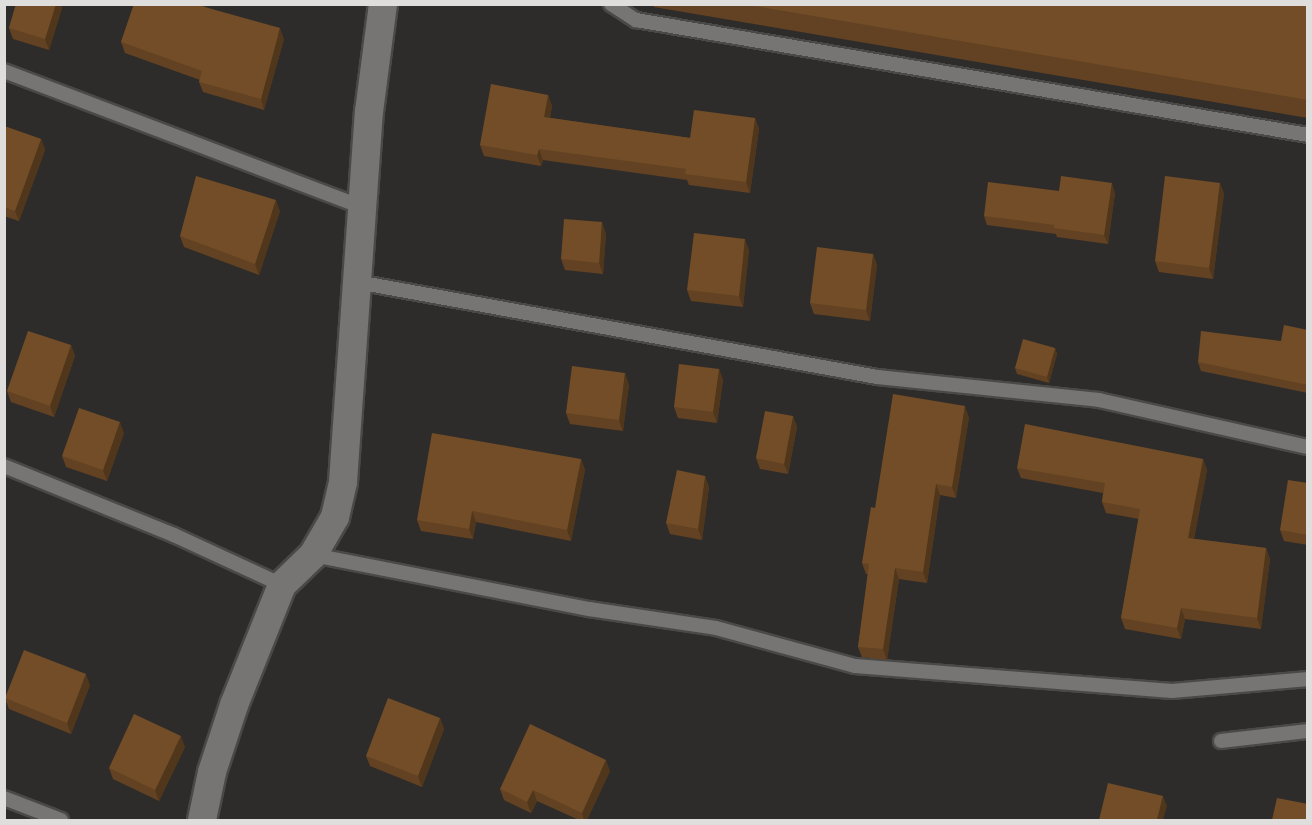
<!DOCTYPE html>
<html>
<head>
<meta charset="utf-8">
<style>
	body { margin:0 }
	#map { position:relative; width:1312px; height:825px; overflow:hidden; background:#2e2c2a; font-family:"Sofia Sans Condensed",sans-serif }
	div>[style] { position:absolute }
	[style*='--x'] { left:calc(var(--x)*1px); top:calc(var(--y)*1px); width:calc(var(--w)*1px); rotate:calc(var(--a)*1deg) }
	.roads { filter:drop-shadow(2px 0 #4a4947) drop-shadow(-2px 0 #4a4947) drop-shadow(0 2px #4a4947) drop-shadow(0 -2px #4a4947) }
	.lane>* { height:14px; margin:-7px; padding:0 7px; transform-origin:7px; border-radius:7px; background:#777573 }
	.street>* { height:28px; margin:-14px; padding:0 14px; transform-origin:14px; border-radius:14px; background:#777573 }
	.wall>* { inset:0; background:#624222 }
	.shaded-wall>* { inset:0; background:#50361b }
	.building>* { inset:0; background:#724d27 }
	span { translate:-50% -50%; white-space:nowrap; text-align:center; line-height:1.15; -webkit-text-stroke:5px #151514; paint-order:stroke }
	.frame { position:absolute; inset:0; border:6px solid #dfdedd; pointer-events:none }
</style>
</head>
<body>
<div id="map">
	<div class="roads">
		<div class="lane">
			<i style="--x:611;--y:4;--w:30;--a:33"></i>
			<i style="--x:636;--y:20;--w:682;--a:9.71"></i>
			<i style="--x:4;--y:71;--w:383;--a:20.8"></i>
			<i style="--x:357;--y:282;--w:529;--a:10.35"></i>
			<i style="--x:877;--y:377;--w:223;--a:5.9"></i>
			<i style="--x:1099;--y:400;--w:214;--a:12.7"></i>
			<i style="--x:4;--y:466;--w:183;--a:22.1"></i>
			<i style="--x:174;--y:535;--w:119;--a:24.8"></i>
			<i style="--x:313;--y:555;--w:281;--a:11.1"></i>
			<i style="--x:589;--y:609;--w:128;--a:8.5"></i>
			<i style="--x:716;--y:628;--w:144;--a:15.3"></i>
			<i style="--x:855;--y:666;--w:318;--a:4.5"></i>
			<i style="--x:1172;--y:691;--w:137;--a:-5"></i>
			<i style="--x:1221;--y:741;--w:88;--a:-6.6"></i>
			<i style="--x:4;--y:798;--w:61;--a:21.1"></i>
		</div>
		<div class="street">
			<i style="--x:202;--y:820;--w:49;--a:-78.2"></i>
			<i style="--x:212;--y:772;--w:71;--a:-71.8"></i>
			<i style="--x:234;--y:705;--w:129;--a:-68.2"></i>
			<i style="--x:282;--y:585;--w:43;--a:-44.1"></i>
			<i style="--x:313;--y:555;--w:44;--a:-59.9"></i>
			<i style="--x:335;--y:517;--w:36;--a:-77"></i>
			<i style="--x:343;--y:482;--w:371;--a:-86"></i>
			<i style="--x:369;--y:112;--w:109;--a:-82.6"></i>
		</div>
	</div>
	<div class="wall">
		<i style="clip-path:polygon(16px 4px,60px 4px,62px 8px,49px 50px,13px 39px,9px 28px)"></i>
		<i style="clip-path:polygon(134px 4px,202px 4px,203px 6px,284px 39px,264px 110px,203px 92px,199px 82px,200px 80px,125px 53px,121px 42px)"></i>
		<i style="clip-path:polygon(653px 4px,1308px 4px,1308px 118px,654px 7px)"></i>
		<i style="clip-path:polygon(548px 95px,552px 106px,550px 118px,690px 138px,755px 118px,759px 129px,750px 193px,689px 185px,687px 180px,543px 160px,541px 166px,484px 156px,480px 145px)"></i>
		<i style="clip-path:polygon(4px 126px,41px 139px,45px 150px,19px 221px,4px 216px)"></i>
		<i style="clip-path:polygon(1059px 191px,1115px 193px,1108px 244px,1057px 237px,1056px 234px,987px 225px,984px 216px)"></i>
		<i style="clip-path:polygon(1224px 193px,1213px 279px,1159px 272px,1155px 261px)"></i>
		<i style="clip-path:polygon(280px 211px,259px 275px,184px 247px,180px 236px)"></i>
		<i style="clip-path:polygon(606px 233px,603px 274px,565px 270px,561px 259px)"></i>
		<i style="clip-path:polygon(749px 250px,743px 307px,691px 301px,687px 290px)"></i>
		<i style="clip-path:polygon(873px 254px,877px 265px,870px 321px,814px 314px,810px 303px)"></i>
		<i style="clip-path:polygon(1308px 330px,1308px 393px,1201px 371px,1198px 362px,1281px 341px)"></i>
		<i style="clip-path:polygon(71px 345px,75px 356px,54px 417px,11px 402px,7px 391px)"></i>
		<i style="clip-path:polygon(1055px 348px,1057px 354px,1049px 383px,1017px 374px,1015px 368px)"></i>
		<i style="clip-path:polygon(719px 369px,723px 380px,717px 423px,678px 418px,674px 407px)"></i>
		<i style="clip-path:polygon(629px 384px,623px 431px,570px 424px,566px 413px)"></i>
		<i style="clip-path:polygon(793px 416px,797px 427px,788px 474px,760px 469px,756px 458px)"></i>
		<i style="clip-path:polygon(969px 417px,956px 498px,940px 495px,927px 583px,899px 579px,887px 660px,862px 657px,858px 647px,868px 574px,866px 574px,862px 563px)"></i>
		<i style="clip-path:polygon(124px 433px,107px 481px,66px 467px,62px 456px)"></i>
		<i style="clip-path:polygon(581px 459px,585px 470px,571px 541px,476px 522px,473px 539px,421px 531px,417px 520px)"></i>
		<i style="clip-path:polygon(1203px 459px,1207px 470px,1194px 539px,1266px 548px,1270px 559px,1261px 629px,1185px 619px,1181px 639px,1125px 629px,1121px 618px,1139px 519px,1106px 513px,1102px 502px,1103px 493px,1021px 478px,1017px 468px)"></i>
		<i style="clip-path:polygon(705px 476px,709px 487px,702px 540px,670px 534px,666px 523px)"></i>
		<i style="clip-path:polygon(1308px 483px,1308px 545px,1284px 541px,1280px 530px)"></i>
		<i style="clip-path:polygon(90px 685px,71px 734px,9px 709px,5px 698px)"></i>
		<i style="clip-path:polygon(440px 718px,444px 729px,422px 787px,370px 766px,366px 756px)"></i>
		<i style="clip-path:polygon(185px 747px,159px 801px,113px 779px,109px 768px)"></i>
		<i style="clip-path:polygon(610px 771px,587px 820px,579px 820px,537px 801px,531px 813px,504px 800px,500px 789px)"></i>
	</div>
	<div class="shaded-wall">
		<i style="clip-path:polygon(56px 4px,60px 4px,62px 8px,49px 50px,45px 39px)"></i>
		<i style="clip-path:polygon(280px 28px,284px 39px,264px 110px,261px 99px)"></i>
		<i style="clip-path:polygon(548px 95px,552px 106px,548px 128px,544px 117px)"></i>
		<i style="clip-path:polygon(755px 118px,759px 129px,750px 193px,746px 182px)"></i>
		<i style="clip-path:polygon(41px 139px,45px 150px,19px 221px,15px 211px)"></i>
		<i style="clip-path:polygon(539px 149px,543px 160px,541px 166px,537px 155px)"></i>
		<i style="clip-path:polygon(1112px 183px,1115px 193px,1108px 244px,1104px 235px)"></i>
		<i style="clip-path:polygon(1220px 183px,1224px 193px,1213px 279px,1209px 268px)"></i>
		<i style="clip-path:polygon(276px 200px,280px 211px,259px 275px,255px 264px)"></i>
		<i style="clip-path:polygon(602px 222px,606px 233px,603px 274px,599px 263px)"></i>
		<i style="clip-path:polygon(745px 239px,749px 250px,743px 307px,739px 296px)"></i>
		<i style="clip-path:polygon(873px 254px,877px 265px,870px 321px,866px 310px)"></i>
		<i style="clip-path:polygon(71px 345px,75px 356px,54px 417px,50px 406px)"></i>
		<i style="clip-path:polygon(1055px 348px,1057px 354px,1049px 383px,1047px 377px)"></i>
		<i style="clip-path:polygon(719px 369px,723px 380px,717px 423px,713px 412px)"></i>
		<i style="clip-path:polygon(625px 373px,629px 384px,623px 431px,619px 420px)"></i>
		<i style="clip-path:polygon(965px 406px,969px 417px,956px 498px,952px 487px)"></i>
		<i style="clip-path:polygon(793px 416px,797px 427px,788px 474px,784px 464px)"></i>
		<i style="clip-path:polygon(120px 422px,124px 433px,107px 481px,103px 470px)"></i>
		<i style="clip-path:polygon(581px 459px,585px 470px,571px 541px,567px 530px)"></i>
		<i style="clip-path:polygon(1203px 459px,1207px 470px,1192px 549px,1188px 538px)"></i>
		<i style="clip-path:polygon(705px 476px,709px 487px,702px 540px,698px 529px)"></i>
		<i style="clip-path:polygon(936px 484px,940px 495px,927px 583px,923px 572px)"></i>
		<i style="clip-path:polygon(472px 511px,476px 522px,473px 539px,469px 529px)"></i>
		<i style="clip-path:polygon(1266px 548px,1270px 559px,1261px 629px,1257px 618px)"></i>
		<i style="clip-path:polygon(895px 568px,899px 579px,887px 660px,883px 649px)"></i>
		<i style="clip-path:polygon(1181px 608px,1185px 619px,1181px 639px,1177px 628px)"></i>
		<i style="clip-path:polygon(86px 674px,90px 685px,71px 734px,67px 723px)"></i>
		<i style="clip-path:polygon(440px 718px,444px 729px,422px 787px,418px 776px)"></i>
		<i style="clip-path:polygon(181px 736px,185px 747px,159px 801px,155px 790px)"></i>
		<i style="clip-path:polygon(606px 760px,610px 771px,587px 820px,584px 820px,582px 813px)"></i>
		<i style="clip-path:polygon(533px 790px,537px 801px,531px 813px,527px 802px)"></i>
		<i style="clip-path:polygon(1163px 796px,1167px 806px,1163px 820px,1157px 820px)"></i>
	</div>
	<div class="building">
		<i style="clip-path:polygon(16px 4px,56px 4px,45px 39px,9px 28px)"></i>
		<i style="clip-path:polygon(134px 4px,202px 4px,201px 6px,280px 28px,261px 99px,199px 82px,202px 71px,121px 42px)"></i>
		<i style="clip-path:polygon(743px 4px,1308px 4px,1308px 100px)"></i>
		<i style="clip-path:polygon(491px 84px,548px 95px,544px 117px,690px 138px,694px 110px,755px 118px,746px 182px,685px 174px,686px 169px,539px 149px,537px 155px,480px 145px)"></i>
		<i style="clip-path:polygon(4px 126px,41px 139px,15px 211px,4px 207px)"></i>
		<i style="clip-path:polygon(196px 176px,276px 200px,255px 264px,180px 236px)"></i>
		<i style="clip-path:polygon(1061px 176px,1112px 183px,1104px 235px,1054px 228px,1054px 225px,984px 216px,988px 182px,1059px 191px)"></i>
		<i style="clip-path:polygon(1165px 176px,1220px 183px,1209px 268px,1155px 261px)"></i>
		<i style="clip-path:polygon(564px 219px,602px 222px,599px 263px,561px 259px)"></i>
		<i style="clip-path:polygon(694px 233px,745px 239px,739px 296px,687px 290px)"></i>
		<i style="clip-path:polygon(817px 247px,873px 254px,866px 310px,810px 303px)"></i>
		<i style="clip-path:polygon(1284px 325px,1308px 330px,1308px 385px,1198px 362px,1201px 331px,1281px 341px)"></i>
		<i style="clip-path:polygon(28px 331px,71px 345px,50px 406px,7px 391px)"></i>
		<i style="clip-path:polygon(1023px 339px,1055px 348px,1047px 377px,1015px 368px)"></i>
		<i style="clip-path:polygon(679px 364px,719px 369px,713px 412px,674px 407px)"></i>
		<i style="clip-path:polygon(572px 366px,625px 373px,619px 420px,566px 413px)"></i>
		<i style="clip-path:polygon(893px 394px,965px 406px,952px 487px,936px 484px,923px 572px,895px 568px,883px 649px,858px 647px,869px 564px,862px 563px,871px 507px,875px 508px)"></i>
		<i style="clip-path:polygon(79px 408px,120px 422px,103px 470px,62px 456px)"></i>
		<i style="clip-path:polygon(765px 411px,793px 416px,784px 464px,756px 458px)"></i>
		<i style="clip-path:polygon(1025px 424px,1203px 459px,1188px 538px,1266px 548px,1257px 618px,1181px 608px,1177px 628px,1121px 618px,1140px 509px,1102px 502px,1105px 483px,1017px 468px)"></i>
		<i style="clip-path:polygon(432px 433px,581px 459px,567px 530px,472px 511px,469px 529px,417px 520px)"></i>
		<i style="clip-path:polygon(677px 470px,705px 476px,698px 529px,666px 523px)"></i>
		<i style="clip-path:polygon(1288px 480px,1308px 483px,1308px 535px,1280px 530px)"></i>
		<i style="clip-path:polygon(24px 650px,86px 674px,67px 723px,5px 698px)"></i>
		<i style="clip-path:polygon(388px 698px,440px 718px,418px 776px,366px 756px)"></i>
		<i style="clip-path:polygon(134px 714px,181px 736px,155px 790px,109px 768px)"></i>
		<i style="clip-path:polygon(530px 724px,606px 760px,582px 813px,533px 790px,527px 802px,500px 789px)"></i>
		<i style="clip-path:polygon(1108px 783px,1163px 796px,1157px 820px,1099px 820px)"></i>
		<i style="clip-path:polygon(1277px 798px,1308px 804px,1308px 820px,1272px 820px)"></i>
	</div>
	<div class="frame"></div>
</div>
</body>
</html>
